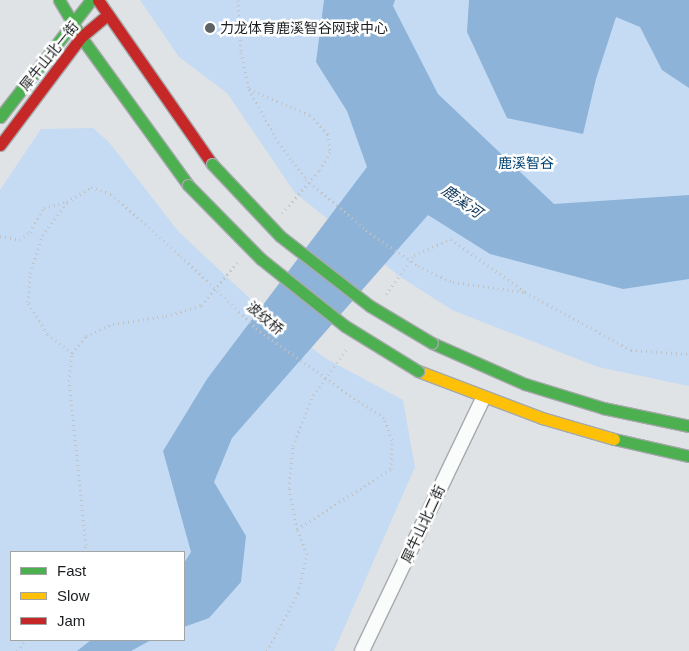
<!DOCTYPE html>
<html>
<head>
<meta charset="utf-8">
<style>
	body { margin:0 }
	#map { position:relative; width:689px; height:651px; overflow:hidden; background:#e0e3e6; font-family:Helvetica,"Noto Sans SC",sans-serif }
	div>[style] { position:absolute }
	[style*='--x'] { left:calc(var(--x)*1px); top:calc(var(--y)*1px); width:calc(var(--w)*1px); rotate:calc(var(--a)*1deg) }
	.green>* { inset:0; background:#c4dbf3 }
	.water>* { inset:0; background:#8db3d9 }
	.path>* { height:3px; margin-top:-1.5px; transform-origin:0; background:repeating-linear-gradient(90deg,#c0c2c4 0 1px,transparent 0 5px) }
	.roads { filter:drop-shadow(1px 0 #a6a9ac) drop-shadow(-1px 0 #a6a9ac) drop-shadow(0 1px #a6a9ac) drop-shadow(0 -1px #a6a9ac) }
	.street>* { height:14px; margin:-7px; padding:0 7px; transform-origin:7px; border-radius:7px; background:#fafbfb }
	.fast>* { height:11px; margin:-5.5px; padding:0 5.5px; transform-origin:5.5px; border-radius:5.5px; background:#4caf50 }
	.slow>* { height:11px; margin:-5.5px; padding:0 5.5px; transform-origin:5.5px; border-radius:5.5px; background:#ffc107 }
	.jam>* { height:11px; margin:-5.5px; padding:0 5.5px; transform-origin:5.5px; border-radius:5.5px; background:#c62828 }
	.path-bridge>* { height:3px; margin-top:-1.5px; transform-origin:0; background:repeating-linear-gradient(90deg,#c0c2c4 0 1px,transparent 0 5px) }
	.bridges { filter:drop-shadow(1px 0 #a6a9ac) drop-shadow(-1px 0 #a6a9ac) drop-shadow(0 1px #a6a9ac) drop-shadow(0 -1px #a6a9ac) }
	.fast-bridge>* { height:11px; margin:-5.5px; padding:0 5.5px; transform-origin:5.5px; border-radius:5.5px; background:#4caf50 }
	.dots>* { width:14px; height:14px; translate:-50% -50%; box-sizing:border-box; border:2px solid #fff; border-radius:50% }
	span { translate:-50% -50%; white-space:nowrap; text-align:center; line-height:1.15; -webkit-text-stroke:5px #fff; paint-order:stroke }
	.poi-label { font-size:14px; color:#1a1d1f }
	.left { translate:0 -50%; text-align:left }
	.street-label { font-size:14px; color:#1a1d1f }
	.park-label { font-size:14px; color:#014272 }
	.water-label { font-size:15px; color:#10385b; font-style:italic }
	.legend { position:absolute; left:10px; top:551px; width:175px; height:90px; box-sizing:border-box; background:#fff; border:1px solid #a3a5a5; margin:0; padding:6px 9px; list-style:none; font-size:15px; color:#1a1d1f }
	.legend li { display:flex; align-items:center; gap:10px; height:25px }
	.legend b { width:25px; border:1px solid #a3a5a5 }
</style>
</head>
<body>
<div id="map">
	<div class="green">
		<i style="clip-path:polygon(140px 0,689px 0,689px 386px,598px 367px,452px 310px,399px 276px,295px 193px,227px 93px,179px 57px)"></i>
		<i style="clip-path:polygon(evenodd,93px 128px,109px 142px,178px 231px,262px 310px,325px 358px,403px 400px,415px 467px,334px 651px,0 651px,0 190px,41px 129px,93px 128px,11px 552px,184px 552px,184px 640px,11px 640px,11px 552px)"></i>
	</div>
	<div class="water">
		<i style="clip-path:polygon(324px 0,395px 0,393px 6px,438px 94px,554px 204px,689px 195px,689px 279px,623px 289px,490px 254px,428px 215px,232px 438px,214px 482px,246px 536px,241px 582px,209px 618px,184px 627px,184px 563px,191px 552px,163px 451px,207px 379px,367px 167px,347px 111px,316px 62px)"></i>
		<i style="clip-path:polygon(469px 0,689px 0,689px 88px,662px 70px,640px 27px,616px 17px,596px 79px,583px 134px,507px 118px,467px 32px)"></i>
		<i style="clip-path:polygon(91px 640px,151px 640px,131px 651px,77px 651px)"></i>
	</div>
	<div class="path">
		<i style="--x:238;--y:0;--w:52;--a:86.7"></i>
		<i style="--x:241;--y:52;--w:38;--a:78"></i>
		<i style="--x:249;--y:89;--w:60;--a:61.3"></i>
		<i style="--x:278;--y:142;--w:24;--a:54"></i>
		<i style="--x:249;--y:89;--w:66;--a:23.1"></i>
		<i style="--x:310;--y:115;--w:26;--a:47"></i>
		<i style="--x:328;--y:134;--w:18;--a:84"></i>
		<i style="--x:330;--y:152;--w:22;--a:120"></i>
		<i style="--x:319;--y:171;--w:56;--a:131.4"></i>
		<i style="--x:0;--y:236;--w:20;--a:11"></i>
		<i style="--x:20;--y:240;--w:13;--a:-39"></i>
		<i style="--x:30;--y:232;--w:28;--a:-60"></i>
		<i style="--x:44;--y:208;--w:23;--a:-15"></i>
		<i style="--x:418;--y:266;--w:38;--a:25"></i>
		<i style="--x:453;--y:282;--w:73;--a:7.9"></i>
		<i style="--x:525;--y:292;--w:121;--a:28.7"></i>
		<i style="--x:631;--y:350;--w:58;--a:3.9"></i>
		<i style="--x:386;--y:294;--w:48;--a:-54.3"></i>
		<i style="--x:414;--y:255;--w:40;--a:-23.4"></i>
		<i style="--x:451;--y:239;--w:91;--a:35.6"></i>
		<i style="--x:72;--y:353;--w:31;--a:-143"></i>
		<i style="--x:47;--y:334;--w:37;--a:-121"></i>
		<i style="--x:28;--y:302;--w:29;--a:-86"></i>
		<i style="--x:30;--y:273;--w:40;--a:-72"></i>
		<i style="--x:42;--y:235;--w:41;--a:-52.9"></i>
		<i style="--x:67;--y:202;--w:28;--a:-32"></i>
		<i style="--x:91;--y:187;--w:21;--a:19"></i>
		<i style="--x:111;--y:194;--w:94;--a:41.5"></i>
		<i style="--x:297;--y:529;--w:112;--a:-32.6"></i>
		<i style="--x:391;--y:469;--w:29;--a:-88"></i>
		<i style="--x:392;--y:440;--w:23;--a:-110"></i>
		<i style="--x:384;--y:418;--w:52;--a:-146"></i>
		<i style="--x:83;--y:552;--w:8;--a:-67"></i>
		<i style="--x:86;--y:545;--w:165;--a:-95.9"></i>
		<i style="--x:69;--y:381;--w:28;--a:-84"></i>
		<i style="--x:72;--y:353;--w:22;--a:-51"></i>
		<i style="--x:86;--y:336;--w:30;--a:-24"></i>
		<i style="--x:113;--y:324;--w:54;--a:-8.6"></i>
		<i style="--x:166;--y:316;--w:37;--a:-17"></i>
		<i style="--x:201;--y:305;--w:57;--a:-49.3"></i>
		<i style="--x:17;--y:651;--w:14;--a:-54"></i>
		<i style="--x:267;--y:651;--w:66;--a:-61.9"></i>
		<i style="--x:298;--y:593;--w:40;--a:-77"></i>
		<i style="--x:307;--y:554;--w:27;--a:-112"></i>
		<i style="--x:297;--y:529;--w:42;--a:-101"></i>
		<i style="--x:289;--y:488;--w:42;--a:-84.6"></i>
		<i style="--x:293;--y:446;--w:55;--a:-68.6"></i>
		<i style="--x:313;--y:395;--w:58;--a:-54.1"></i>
	</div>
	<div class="roads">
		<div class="street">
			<i style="--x:362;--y:651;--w:280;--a:-64.4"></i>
		</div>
		<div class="fast">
			<i style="--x:59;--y:0;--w:43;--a:59.3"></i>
			<i style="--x:81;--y:37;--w:183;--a:54.1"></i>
			<i style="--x:0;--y:117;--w:148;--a:-52.1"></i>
			<i style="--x:432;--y:343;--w:102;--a:23.8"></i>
			<i style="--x:525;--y:384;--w:82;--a:17.1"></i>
			<i style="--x:603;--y:408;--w:88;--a:11.8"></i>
			<i style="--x:614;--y:439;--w:77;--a:12.8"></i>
		</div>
		<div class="slow">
			<i style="--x:418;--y:371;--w:133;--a:20.8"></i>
			<i style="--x:542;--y:418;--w:75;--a:16.3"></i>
		</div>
		<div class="jam">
			<i style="--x:98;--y:0;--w:200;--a:55.2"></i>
			<i style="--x:0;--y:145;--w:135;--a:-53.1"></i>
			<i style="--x:81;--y:37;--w:35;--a:-40"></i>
		</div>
	</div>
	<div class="path-bridge">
		<i style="--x:292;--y:161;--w:23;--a:52"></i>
		<i style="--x:306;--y:179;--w:79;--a:40.4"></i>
		<i style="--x:366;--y:230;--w:63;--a:34.7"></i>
		<i style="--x:181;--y:256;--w:104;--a:43.8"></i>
		<i style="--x:256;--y:328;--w:105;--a:35.7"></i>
	</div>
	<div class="bridges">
		<div class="fast-bridge">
			<i style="--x:212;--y:164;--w:99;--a:46.6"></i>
			<i style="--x:280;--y:236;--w:114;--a:37.9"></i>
			<i style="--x:370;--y:306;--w:72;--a:30.8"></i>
			<i style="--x:188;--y:185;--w:104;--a:45.4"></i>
			<i style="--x:261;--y:259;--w:107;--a:38.6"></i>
			<i style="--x:345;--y:326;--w:86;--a:31.7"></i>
		</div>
	</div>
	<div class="dots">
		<i style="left:210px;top:28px;background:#5f6265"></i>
	</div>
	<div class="poi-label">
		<span class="left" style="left:220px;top:28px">力龙体育鹿溪智谷网球中心</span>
	</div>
	<div class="street-label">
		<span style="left:49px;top:56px;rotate:-51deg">犀牛山北一街</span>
		<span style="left:265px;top:318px;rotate:40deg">波纹桥</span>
		<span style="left:423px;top:524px;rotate:-65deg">犀牛山北二街</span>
	</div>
	<div class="park-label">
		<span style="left:526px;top:163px">鹿溪智谷</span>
	</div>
	<div class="water-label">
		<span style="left:462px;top:201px;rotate:35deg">鹿溪河</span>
	</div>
	<ul class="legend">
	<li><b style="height:6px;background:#4caf50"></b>Fast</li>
	<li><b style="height:6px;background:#ffc107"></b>Slow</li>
	<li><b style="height:6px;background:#c62828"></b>Jam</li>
	</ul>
</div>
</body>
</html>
